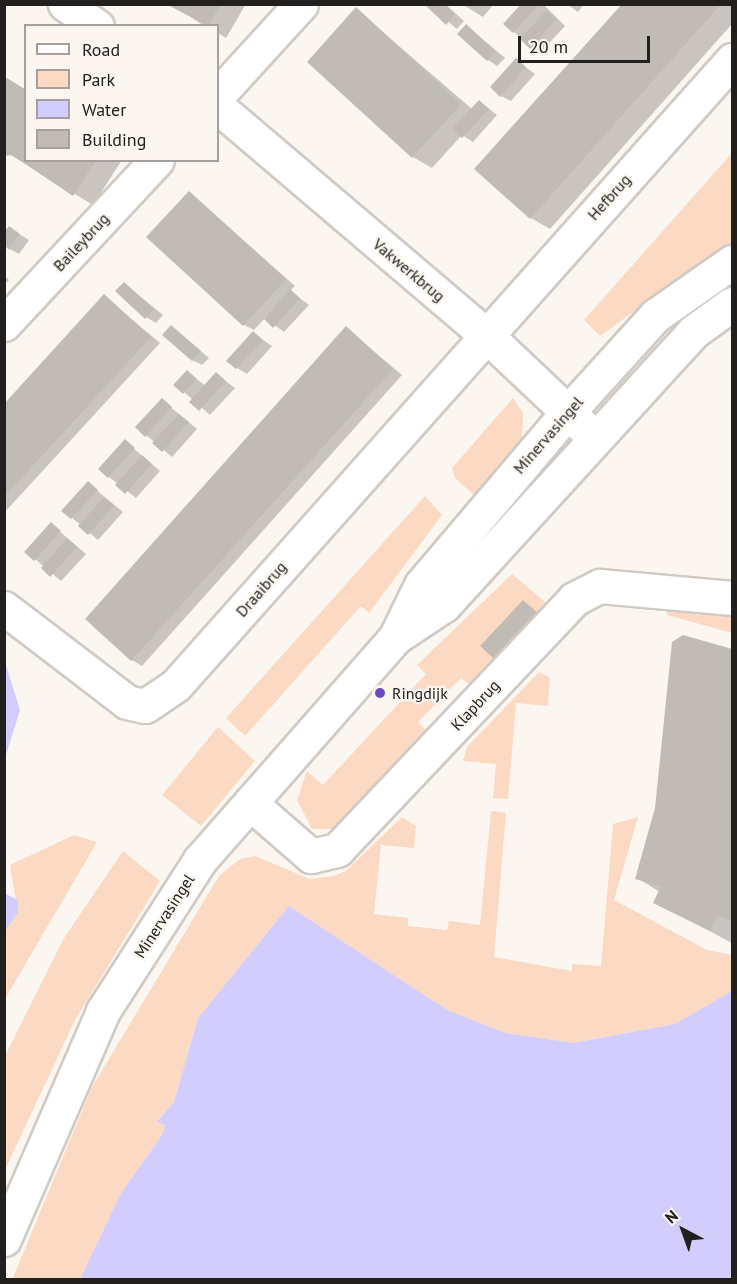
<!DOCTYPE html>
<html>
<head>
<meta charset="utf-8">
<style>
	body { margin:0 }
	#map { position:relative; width:737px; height:1284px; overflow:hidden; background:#fcf6f1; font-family:"PT Sans",sans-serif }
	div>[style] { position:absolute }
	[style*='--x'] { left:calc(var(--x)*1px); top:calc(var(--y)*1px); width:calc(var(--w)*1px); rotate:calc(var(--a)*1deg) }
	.green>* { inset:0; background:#fcd9c2 }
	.water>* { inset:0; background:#d2cdfc }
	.shadow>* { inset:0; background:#0003 }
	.building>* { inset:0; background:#c1bbb6 }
	.roads { filter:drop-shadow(2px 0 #d0cac5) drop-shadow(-2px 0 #d0cac5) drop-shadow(0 2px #d0cac5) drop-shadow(0 -2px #d0cac5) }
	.minor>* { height:33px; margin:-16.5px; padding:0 16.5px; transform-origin:16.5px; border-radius:16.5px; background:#fff }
	.dots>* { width:16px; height:16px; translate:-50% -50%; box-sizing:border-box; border:3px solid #fcf6f1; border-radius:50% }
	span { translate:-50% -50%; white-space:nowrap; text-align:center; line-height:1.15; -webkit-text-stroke:4.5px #fcf6f1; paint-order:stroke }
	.street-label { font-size:16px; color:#22201e }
	.poi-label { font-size:16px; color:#22201e }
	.left { translate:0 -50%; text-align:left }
	.frame { position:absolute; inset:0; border:6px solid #22201e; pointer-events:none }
	.legend { position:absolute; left:24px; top:24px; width:195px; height:138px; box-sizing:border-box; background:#fcf6f1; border:2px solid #a5a09d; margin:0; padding:8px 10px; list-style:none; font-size:18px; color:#22201e }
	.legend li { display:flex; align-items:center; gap:12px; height:30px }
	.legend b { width:30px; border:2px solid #a5a09d }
	.north { position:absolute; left:653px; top:1200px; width:60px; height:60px; -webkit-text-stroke:4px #fcf6f1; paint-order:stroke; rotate:319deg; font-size:16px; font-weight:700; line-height:24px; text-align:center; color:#22201e }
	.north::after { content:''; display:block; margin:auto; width:21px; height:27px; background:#22201e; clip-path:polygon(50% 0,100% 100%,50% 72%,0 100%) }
	.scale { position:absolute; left:518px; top:36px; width:132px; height:27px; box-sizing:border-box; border:3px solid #22201e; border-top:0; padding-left:8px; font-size:18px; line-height:21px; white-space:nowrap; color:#22201e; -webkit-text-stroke:4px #fcf6f1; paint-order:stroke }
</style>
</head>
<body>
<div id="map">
	<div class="green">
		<i style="clip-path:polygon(732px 153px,732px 248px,705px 260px,600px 336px,584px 320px)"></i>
		<i style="clip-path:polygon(513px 398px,523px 413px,522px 438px,514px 456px,475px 496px,455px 478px,452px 468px)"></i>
		<i style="clip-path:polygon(425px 496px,442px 515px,369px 613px,361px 606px,245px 736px,226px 718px)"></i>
		<i style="clip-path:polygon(512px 574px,546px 603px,471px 686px,461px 678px,418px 722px,428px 733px,335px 829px,312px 829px,297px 800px,307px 771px,323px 785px,426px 674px,417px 665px)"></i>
		<i style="clip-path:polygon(666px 607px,732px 614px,732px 633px,667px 615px)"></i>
		<i style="clip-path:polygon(539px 672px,550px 678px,548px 706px,516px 703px,508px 799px,493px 798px,496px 764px,463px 761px,467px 747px)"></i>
		<i style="clip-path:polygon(218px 727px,255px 761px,201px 826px,162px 795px)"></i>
		<i style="clip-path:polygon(491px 811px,506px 813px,494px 957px,572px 971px,572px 964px,601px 966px,613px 824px,638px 817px,614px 900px,707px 950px,732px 955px,732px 991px,675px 1024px,572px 1043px,506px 1033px,447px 1010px,289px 906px,198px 1018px,174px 1102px,157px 1120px,165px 1125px,162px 1135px,121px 1193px,80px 1279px,12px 1280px,92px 1087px,219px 876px,240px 859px,255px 856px,310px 879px,334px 876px,346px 871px,402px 817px,416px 826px,414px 848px,381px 845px,374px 914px,408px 918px,408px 926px,447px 930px,449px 921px,480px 925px)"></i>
		<i style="clip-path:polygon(74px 835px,97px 842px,5px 999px,5px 931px,18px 913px,10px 865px)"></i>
		<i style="clip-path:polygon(123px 851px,160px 881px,75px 1020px,5px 1170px,5px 1056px,64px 938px)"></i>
	</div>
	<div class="water">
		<i style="clip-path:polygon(5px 662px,20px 710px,5px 758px)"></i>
		<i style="clip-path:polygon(4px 893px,18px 900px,18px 913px,5px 931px)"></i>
		<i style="clip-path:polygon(289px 906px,447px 1010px,506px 1033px,573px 1043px,675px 1024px,732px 991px,732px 1279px,80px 1279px,121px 1193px,162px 1135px,165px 1125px,157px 1121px,174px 1102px,198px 1018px)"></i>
	</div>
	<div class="shadow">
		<i style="clip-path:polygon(172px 4px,246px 4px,226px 38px,218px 33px,218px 26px,204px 26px)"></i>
		<i style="clip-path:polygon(426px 4px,445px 4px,464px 21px,457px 29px)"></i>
		<i style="clip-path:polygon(462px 4px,494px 4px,483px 17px)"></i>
		<i style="clip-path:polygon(522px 4px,543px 4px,565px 26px,540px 53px,514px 32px)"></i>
		<i style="clip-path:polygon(567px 4px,584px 4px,578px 12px)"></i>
		<i style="clip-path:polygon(624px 4px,732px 4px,732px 24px,550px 229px,531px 218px)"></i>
		<i style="clip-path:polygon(356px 9px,472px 109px,479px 101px,497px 115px,473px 142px,462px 135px,432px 168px,413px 157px)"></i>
		<i style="clip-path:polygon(467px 26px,505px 58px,497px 66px,488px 60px)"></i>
		<i style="clip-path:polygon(516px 60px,535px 74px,511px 101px,501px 96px)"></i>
		<i style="clip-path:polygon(4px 76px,26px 90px,26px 160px,122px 160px,93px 205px,4px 151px)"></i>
		<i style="clip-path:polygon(190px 193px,295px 286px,290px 291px,309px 305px,284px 332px,265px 318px,254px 330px,244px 325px)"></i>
		<i style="clip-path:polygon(9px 228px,29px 240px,19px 254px,4px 246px)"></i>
		<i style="clip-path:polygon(4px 275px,9px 280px,4px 285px)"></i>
		<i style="clip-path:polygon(125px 284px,163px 315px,156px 323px,146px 317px)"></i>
		<i style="clip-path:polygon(104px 296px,160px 343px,4px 513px,4px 405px)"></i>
		<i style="clip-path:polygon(172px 327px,209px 358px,202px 365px,192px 360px)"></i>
		<i style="clip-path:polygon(346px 328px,402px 375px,142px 666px,132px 660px,87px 619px)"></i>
		<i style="clip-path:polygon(253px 333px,272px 346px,247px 374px,237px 368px)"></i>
		<i style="clip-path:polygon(187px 372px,206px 386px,216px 374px,235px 388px,210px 415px,184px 392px)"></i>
		<i style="clip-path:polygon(162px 400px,197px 429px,172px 457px,146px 435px)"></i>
		<i style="clip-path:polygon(125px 441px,160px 471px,136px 498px,109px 477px)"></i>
		<i style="clip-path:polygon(88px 483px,123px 512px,98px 540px,63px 510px)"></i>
		<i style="clip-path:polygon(51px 524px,86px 554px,61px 581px,35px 559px)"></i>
		<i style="clip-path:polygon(686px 638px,732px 651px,732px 943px,655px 902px,660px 892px,637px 878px,657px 808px)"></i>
	</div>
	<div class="building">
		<i style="clip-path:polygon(166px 4px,221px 4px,208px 26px)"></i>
		<i style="clip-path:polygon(424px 4px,444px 4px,455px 14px,446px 25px)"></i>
		<i style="clip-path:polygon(521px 4px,539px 4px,513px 33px,503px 24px)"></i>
		<i style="clip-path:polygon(622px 4px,721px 4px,530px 219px,474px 169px)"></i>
		<i style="clip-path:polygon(356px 7px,461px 104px,412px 158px,307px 62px)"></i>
		<i style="clip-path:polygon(546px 11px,556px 19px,530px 49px,520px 39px)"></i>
		<i style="clip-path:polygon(466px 24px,496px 52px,487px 61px,457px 34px)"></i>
		<i style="clip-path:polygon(516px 58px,526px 67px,500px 97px,490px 87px)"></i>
		<i style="clip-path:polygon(4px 77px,26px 90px,26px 160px,96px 160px,73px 196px,12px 155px,4px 156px)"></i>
		<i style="clip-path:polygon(479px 100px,489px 109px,462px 138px,452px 129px)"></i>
		<i style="clip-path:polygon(189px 191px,286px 279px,243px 326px,146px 237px)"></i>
		<i style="clip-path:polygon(9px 226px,20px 234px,8px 250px,4px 232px)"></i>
		<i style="clip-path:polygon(124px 282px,154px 309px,145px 319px,115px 291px)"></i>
		<i style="clip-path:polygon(290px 289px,300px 298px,273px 328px,264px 319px)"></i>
		<i style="clip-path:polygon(104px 294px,151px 337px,4px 497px,4px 404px)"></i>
		<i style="clip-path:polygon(171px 325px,201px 351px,192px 361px,162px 335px)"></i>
		<i style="clip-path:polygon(346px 326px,393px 369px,131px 661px,85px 619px)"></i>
		<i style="clip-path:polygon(253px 331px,263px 340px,236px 369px,226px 361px)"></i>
		<i style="clip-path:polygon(187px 370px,197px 379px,183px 394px,173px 385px)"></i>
		<i style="clip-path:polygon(216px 372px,226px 381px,199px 411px,189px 402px)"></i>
		<i style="clip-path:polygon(162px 398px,172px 407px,145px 437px,135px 427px)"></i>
		<i style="clip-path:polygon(179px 414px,189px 422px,162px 452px,152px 443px)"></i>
		<i style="clip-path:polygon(125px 439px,135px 448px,108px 478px,98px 469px)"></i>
		<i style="clip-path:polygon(142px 455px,152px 464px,125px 494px,115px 485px)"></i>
		<i style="clip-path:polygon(88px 481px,98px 490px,71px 519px,61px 511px)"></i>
		<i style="clip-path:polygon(104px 497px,114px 506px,88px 535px,78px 526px)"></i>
		<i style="clip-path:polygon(51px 522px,61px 531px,34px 561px,24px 552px)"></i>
		<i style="clip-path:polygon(67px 538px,77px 547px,50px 577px,41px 568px)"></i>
		<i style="clip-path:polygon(523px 600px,538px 613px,495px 660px,480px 646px)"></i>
		<i style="clip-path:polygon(683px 635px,732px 649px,732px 921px,717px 916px,710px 931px,653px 903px,661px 886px,635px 879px,655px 808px,672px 642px)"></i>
	</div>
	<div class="roads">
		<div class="minor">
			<i style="--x:65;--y:4;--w:39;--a:35"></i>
			<i style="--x:218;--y:95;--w:123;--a:-47.6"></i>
			<i style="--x:218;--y:107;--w:350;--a:40.4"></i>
			<i style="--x:485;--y:334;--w:151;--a:43.4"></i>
			<i style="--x:4;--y:324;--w:224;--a:-47"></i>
			<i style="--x:4;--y:608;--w:155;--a:37.4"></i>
			<i style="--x:127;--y:702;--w:18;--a:13"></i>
			<i style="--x:145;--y:706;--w:37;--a:-34"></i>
			<i style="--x:176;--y:685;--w:837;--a:-48.34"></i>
			<i style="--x:396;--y:637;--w:58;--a:-33.7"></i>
			<i style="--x:444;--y:605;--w:369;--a:-47.6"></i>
			<i style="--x:693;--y:332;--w:48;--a:-35.7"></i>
			<i style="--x:250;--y:803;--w:81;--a:41"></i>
			<i style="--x:311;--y:856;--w:27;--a:-13"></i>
			<i style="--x:337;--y:850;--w:345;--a:-46.6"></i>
			<i style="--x:574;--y:599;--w:29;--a:-27"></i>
			<i style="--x:600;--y:586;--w:133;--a:5.2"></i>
			<i style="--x:4;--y:1239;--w:249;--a:-66.5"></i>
			<i style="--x:103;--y:1011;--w:179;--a:-57.3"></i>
			<i style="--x:200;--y:860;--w:295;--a:-48.7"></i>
			<i style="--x:395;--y:638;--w:59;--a:-63.9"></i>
			<i style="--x:421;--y:585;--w:226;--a:-49.7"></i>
			<i style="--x:567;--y:413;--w:132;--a:-47.8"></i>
			<i style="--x:656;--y:315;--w:93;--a:-34.9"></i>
		</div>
	</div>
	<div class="dots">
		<i style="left:380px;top:693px;background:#684ac3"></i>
	</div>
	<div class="street-label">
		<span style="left:609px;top:197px;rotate:-48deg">Hefbrug</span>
		<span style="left:81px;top:242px;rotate:-47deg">Baileybrug</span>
		<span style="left:409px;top:270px;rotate:40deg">Vakwerkbrug</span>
		<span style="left:548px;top:435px;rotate:-49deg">Minervasingel</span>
		<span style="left:261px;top:589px;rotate:-49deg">Draaibrug</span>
		<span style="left:475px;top:705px;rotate:-47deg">Klapbrug</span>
		<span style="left:164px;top:916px;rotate:-57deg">Minervasingel</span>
	</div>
	<div class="poi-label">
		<span class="left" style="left:392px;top:693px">Ringdijk</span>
	</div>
	<div class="frame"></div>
	<ul class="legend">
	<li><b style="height:8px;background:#fff"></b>Road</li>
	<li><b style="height:16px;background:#fcd9c2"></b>Park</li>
	<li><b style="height:16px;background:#d2cdfc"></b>Water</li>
	<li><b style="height:16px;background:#c1bbb6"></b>Building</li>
	</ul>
	<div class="north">N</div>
	<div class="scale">20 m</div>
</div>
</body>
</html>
